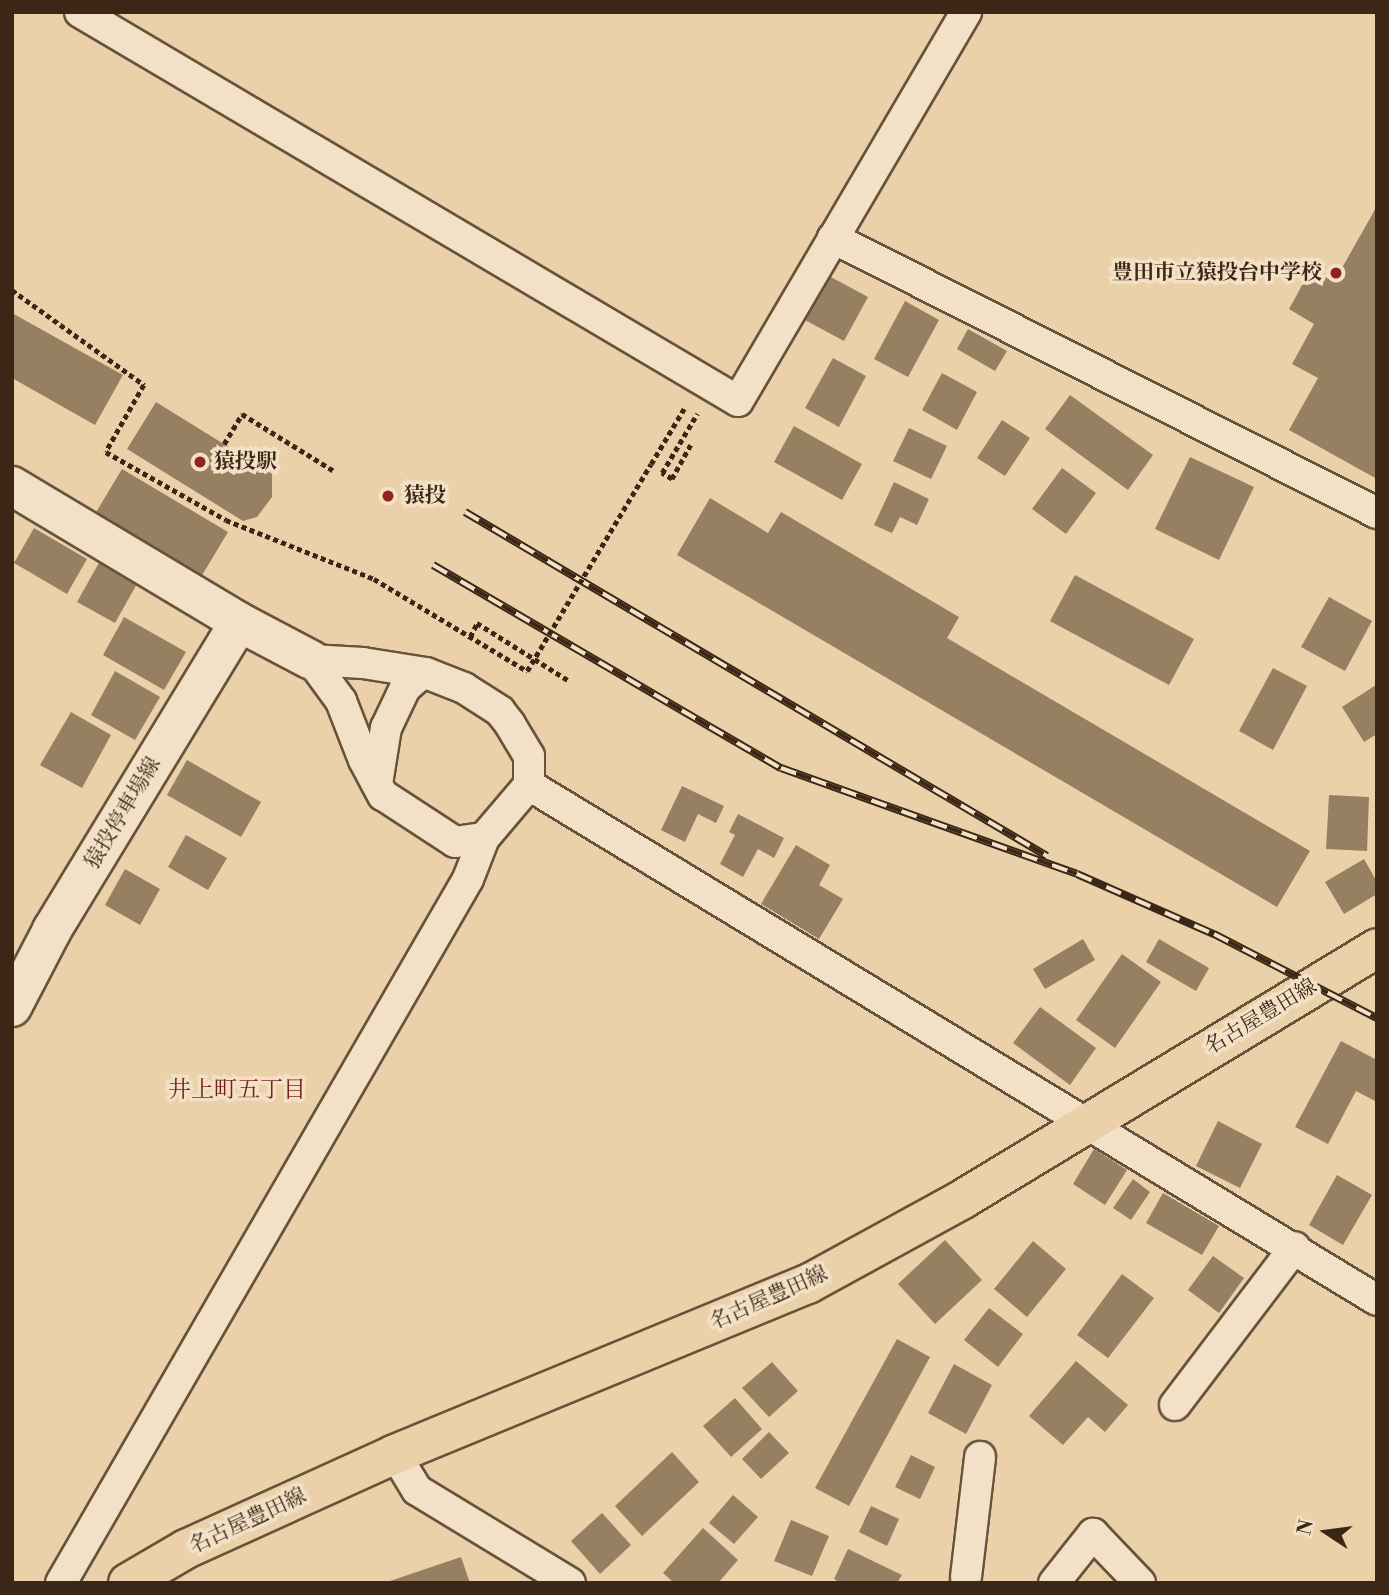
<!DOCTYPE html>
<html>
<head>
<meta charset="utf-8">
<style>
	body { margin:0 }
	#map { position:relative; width:1389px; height:1595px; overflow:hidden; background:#ebd1a9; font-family:"Libre Bodoni","Noto Serif JP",serif }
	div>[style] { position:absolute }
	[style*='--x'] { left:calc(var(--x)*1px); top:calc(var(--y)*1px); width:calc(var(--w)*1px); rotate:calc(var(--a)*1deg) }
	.building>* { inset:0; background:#977f62 }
	.path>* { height:4.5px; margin-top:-2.25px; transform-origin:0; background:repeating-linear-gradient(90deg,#3c2716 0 5px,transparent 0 8.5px) }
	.roads { filter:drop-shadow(2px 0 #68523b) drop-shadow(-2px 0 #68523b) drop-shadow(0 2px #68523b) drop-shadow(0 -2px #68523b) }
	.street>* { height:30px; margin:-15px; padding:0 15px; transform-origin:15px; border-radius:15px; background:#f2e1c7 }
	.secondary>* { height:38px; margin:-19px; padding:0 19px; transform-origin:19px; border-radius:19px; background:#f2e1c7 }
	.primary>* { height:38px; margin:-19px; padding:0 19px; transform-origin:19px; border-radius:19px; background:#ebd1a9 }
	.rail>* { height:8px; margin-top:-4px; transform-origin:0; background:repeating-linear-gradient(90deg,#f2e1c7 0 16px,#3c2716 0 32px); box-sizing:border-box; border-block:2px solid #3c2716 }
	.path-bridge>* { height:4.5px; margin-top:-2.25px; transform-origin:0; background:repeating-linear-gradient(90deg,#3c2716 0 5px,transparent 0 8.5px) }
	.dots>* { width:19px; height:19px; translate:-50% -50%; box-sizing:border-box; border:4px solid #f2e1c7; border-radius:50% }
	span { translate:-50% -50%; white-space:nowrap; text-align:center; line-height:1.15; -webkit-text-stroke:7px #f2e1c7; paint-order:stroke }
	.poi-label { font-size:21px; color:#3c2716; font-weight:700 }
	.right { translate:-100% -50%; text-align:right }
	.left { translate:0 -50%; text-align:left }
	.street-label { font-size:21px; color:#3c2716 }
	.neighbourhood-label { font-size:23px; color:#7a1f14 }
	.frame { position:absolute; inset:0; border:14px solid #3c2716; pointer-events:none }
	.north { position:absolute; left:1291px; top:1497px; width:70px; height:70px; -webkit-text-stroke:5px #f2e1c7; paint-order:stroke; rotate:283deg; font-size:19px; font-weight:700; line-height:28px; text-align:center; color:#3c2716 }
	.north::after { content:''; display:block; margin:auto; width:24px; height:32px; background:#3c2716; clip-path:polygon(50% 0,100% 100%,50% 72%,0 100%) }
</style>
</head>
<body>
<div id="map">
	<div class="building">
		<i style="clip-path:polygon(1377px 206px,1377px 479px,1289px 430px,1318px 378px,1292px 364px,1314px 324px,1289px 309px,1311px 269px,1334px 282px)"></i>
		<i style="clip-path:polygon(827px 275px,868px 297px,844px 341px,803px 319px)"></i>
		<i style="clip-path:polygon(905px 301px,939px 320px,908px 377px,874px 359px)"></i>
		<i style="clip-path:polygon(12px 313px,123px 375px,95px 425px,12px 378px)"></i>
		<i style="clip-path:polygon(968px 329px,1007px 351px,995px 371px,957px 349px)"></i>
		<i style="clip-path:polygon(833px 358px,866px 376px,839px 427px,805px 408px)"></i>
		<i style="clip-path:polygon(942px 373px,977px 392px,957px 430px,922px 410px)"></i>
		<i style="clip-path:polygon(1070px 395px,1153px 455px,1128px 490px,1045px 429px)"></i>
		<i style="clip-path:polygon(156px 402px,272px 474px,272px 497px,257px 517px,243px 521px,127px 449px)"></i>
		<i style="clip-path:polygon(1002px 420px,1030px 438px,1005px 476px,977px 458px)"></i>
		<i style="clip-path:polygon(794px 426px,862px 464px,842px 500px,774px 462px)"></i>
		<i style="clip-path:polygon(909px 428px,947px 446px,931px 479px,893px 461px)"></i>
		<i style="clip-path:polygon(1190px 457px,1254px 487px,1219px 560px,1155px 529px)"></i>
		<i style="clip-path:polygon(1062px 468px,1096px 493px,1066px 534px,1032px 509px)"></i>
		<i style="clip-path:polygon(122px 469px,228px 532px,201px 577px,95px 514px)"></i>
		<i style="clip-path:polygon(894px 482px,929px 499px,917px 525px,900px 517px,892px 533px,874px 525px)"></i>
		<i style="clip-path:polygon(710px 498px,768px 533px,781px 512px,959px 617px,947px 638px,1310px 851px,1277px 907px,677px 555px)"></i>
		<i style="clip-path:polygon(34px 528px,87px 559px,67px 594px,14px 563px)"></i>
		<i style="clip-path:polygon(100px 561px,138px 582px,115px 623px,77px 602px)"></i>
		<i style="clip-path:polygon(1075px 575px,1194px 639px,1169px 685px,1050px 621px)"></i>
		<i style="clip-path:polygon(1329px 597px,1372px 621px,1345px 671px,1301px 647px)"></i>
		<i style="clip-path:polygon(124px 617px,186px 652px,164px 690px,103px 655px)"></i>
		<i style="clip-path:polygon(1273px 668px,1307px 686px,1273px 750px,1239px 731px)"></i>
		<i style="clip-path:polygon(115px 671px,160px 697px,135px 740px,91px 715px)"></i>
		<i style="clip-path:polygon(1376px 685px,1377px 734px,1364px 742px,1342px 707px)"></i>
		<i style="clip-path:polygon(71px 712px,111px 735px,82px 788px,40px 765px)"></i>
		<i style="clip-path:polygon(187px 760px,261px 802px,241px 837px,167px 795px)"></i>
		<i style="clip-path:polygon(682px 786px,724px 806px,716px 823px,698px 814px,685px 842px,661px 830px)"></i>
		<i style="clip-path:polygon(1329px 795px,1369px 797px,1367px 851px,1326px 849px)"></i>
		<i style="clip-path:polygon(738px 814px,784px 838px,774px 858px,758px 849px,743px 877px,720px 864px,735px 835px,729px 832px)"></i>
		<i style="clip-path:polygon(186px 835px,227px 858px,208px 890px,168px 867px)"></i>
		<i style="clip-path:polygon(796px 845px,830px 865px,819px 885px,843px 899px,819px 939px,761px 904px)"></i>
		<i style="clip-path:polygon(1364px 859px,1377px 882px,1377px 894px,1344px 914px,1325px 882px)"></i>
		<i style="clip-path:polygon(125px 869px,160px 889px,140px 925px,105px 905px)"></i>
		<i style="clip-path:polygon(1083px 939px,1095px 960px,1045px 989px,1033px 969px)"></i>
		<i style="clip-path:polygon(1159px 939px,1209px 968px,1196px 991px,1146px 962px)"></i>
		<i style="clip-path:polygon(1122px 954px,1161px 982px,1115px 1048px,1076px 1020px)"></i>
		<i style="clip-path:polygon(1040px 1007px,1096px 1048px,1070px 1085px,1013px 1043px)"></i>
		<i style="clip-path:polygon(1341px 1041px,1377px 1060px,1377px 1102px,1356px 1091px,1328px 1144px,1295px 1127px)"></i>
		<i style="clip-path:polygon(1218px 1121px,1262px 1144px,1240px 1188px,1196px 1166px)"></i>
		<i style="clip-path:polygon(1094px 1149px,1127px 1170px,1105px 1205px,1073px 1184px)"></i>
		<i style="clip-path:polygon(1337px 1175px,1372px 1195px,1343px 1245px,1309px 1225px)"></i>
		<i style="clip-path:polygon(1133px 1179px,1150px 1192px,1131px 1220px,1113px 1208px)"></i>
		<i style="clip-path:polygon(1163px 1193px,1219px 1226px,1202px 1255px,1146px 1223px)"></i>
		<i style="clip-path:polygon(945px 1240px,982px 1280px,935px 1324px,898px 1284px)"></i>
		<i style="clip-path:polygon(1033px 1241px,1066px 1269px,1027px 1317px,994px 1289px)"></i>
		<i style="clip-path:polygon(1213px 1256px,1244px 1278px,1219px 1313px,1188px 1290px)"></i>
		<i style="clip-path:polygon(1122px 1274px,1154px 1298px,1108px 1358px,1077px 1335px)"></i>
		<i style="clip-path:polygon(989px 1308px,1023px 1334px,998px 1367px,964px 1340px)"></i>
		<i style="clip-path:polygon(897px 1339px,930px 1357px,849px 1506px,815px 1488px)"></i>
		<i style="clip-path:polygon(1076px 1361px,1128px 1405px,1105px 1432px,1088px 1417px,1063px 1445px,1029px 1416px)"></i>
		<i style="clip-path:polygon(772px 1362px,798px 1391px,769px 1417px,742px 1388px)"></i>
		<i style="clip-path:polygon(954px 1364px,992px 1385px,966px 1434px,928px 1413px)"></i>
		<i style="clip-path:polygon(735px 1398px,762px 1429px,731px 1457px,703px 1426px)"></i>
		<i style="clip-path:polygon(769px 1432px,789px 1453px,761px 1479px,742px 1459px)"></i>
		<i style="clip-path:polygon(672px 1452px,699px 1482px,642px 1536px,615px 1506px)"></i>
		<i style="clip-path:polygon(911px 1455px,935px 1467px,920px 1499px,895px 1487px)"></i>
		<i style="clip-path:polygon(733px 1495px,758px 1517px,734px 1544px,709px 1523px)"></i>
		<i style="clip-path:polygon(871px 1506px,899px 1519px,887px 1546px,859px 1532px)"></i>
		<i style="clip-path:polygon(602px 1513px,631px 1545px,600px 1574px,571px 1541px)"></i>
		<i style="clip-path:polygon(791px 1520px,829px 1536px,812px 1576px,774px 1561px)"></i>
		<i style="clip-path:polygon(703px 1528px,738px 1560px,718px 1583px,674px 1583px,663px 1573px)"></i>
		<i style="clip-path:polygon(848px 1549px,902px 1575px,897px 1583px,841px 1583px,834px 1579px)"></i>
		<i style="clip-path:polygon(461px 1557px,470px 1583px,387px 1583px,387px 1582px)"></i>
	</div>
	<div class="path">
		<i style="--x:12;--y:290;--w:163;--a:35.7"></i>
		<i style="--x:144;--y:385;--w:77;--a:119.6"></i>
		<i style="--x:106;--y:452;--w:138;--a:29.5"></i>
		<i style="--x:226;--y:520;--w:159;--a:21.7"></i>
		<i style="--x:374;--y:579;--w:179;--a:31"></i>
		<i style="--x:224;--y:444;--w:35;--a:-59"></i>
		<i style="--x:242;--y:414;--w:110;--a:31.7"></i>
		<i style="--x:691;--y:445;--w:39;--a:119"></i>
		<i style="--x:672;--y:479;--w:12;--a:-149"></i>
		<i style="--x:662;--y:473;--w:69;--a:-59.3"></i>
		<i style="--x:651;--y:464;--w:66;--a:-59.2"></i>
		<i style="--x:470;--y:637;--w:16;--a:-63"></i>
		<i style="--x:477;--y:623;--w:107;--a:32.1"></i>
	</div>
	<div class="roads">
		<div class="street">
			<i style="--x:80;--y:12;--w:764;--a:30.59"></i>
			<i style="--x:738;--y:401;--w:451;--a:-59.6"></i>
			<i style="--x:833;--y:238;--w:610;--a:26.82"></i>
			<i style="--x:311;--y:660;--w:51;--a:53.8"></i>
			<i style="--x:341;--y:701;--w:63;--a:68.7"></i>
			<i style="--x:364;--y:760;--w:40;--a:62"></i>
			<i style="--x:383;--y:795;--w:86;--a:33.1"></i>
			<i style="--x:455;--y:842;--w:29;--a:-8"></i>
			<i style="--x:377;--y:784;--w:57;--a:-80.9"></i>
			<i style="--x:386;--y:728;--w:44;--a:-64.6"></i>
			<i style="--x:405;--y:688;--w:23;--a:-41"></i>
			<i style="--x:529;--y:785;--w:992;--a:31.27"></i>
			<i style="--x:1175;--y:1405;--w:198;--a:-52.8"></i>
			<i style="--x:395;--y:1454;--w:42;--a:58.6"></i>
			<i style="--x:417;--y:1490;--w:179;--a:31.3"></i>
			<i style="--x:966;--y:1577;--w:121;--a:-83.3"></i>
			<i style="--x:61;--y:1583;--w:813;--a:-59.97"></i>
			<i style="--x:468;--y:879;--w:44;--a:-68.7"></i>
			<i style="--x:484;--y:838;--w:70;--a:-49.7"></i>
			<i style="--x:529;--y:785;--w:29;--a:-90"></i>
			<i style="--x:529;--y:756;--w:37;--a:-121"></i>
			<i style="--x:510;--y:724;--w:16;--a:-128"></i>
			<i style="--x:500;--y:711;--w:43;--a:-147.4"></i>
			<i style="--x:464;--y:688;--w:41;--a:-158.5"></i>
			<i style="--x:426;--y:673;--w:64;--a:-171"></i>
			<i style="--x:363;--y:663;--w:52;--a:-176.7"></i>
			<i style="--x:1054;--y:1583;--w:63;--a:-51.5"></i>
			<i style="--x:1093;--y:1534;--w:68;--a:46.2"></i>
		</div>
		<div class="secondary">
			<i style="--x:12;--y:486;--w:265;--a:30.9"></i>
			<i style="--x:239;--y:622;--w:81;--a:27.8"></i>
			<i style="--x:12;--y:1007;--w:87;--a:-62.5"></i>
			<i style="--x:52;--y:930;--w:360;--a:-58.7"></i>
		</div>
		<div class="primary">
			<i style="--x:128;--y:1583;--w:67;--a:-30.4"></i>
			<i style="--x:186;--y:1549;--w:230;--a:-24.4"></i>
			<i style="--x:395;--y:1454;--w:447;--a:-22.4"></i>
			<i style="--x:808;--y:1284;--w:177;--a:-28.7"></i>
			<i style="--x:963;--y:1199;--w:484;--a:-31.2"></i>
		</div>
	</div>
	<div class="rail">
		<i style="--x:465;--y:512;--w:676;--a:30.59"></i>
		<i style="--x:433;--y:565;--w:403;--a:30.3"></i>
		<i style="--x:781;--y:768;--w:314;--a:19.7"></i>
		<i style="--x:1077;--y:874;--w:150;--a:23.7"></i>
		<i style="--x:1214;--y:934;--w:183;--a:27.3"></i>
	</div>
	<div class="path-bridge">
		<i style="--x:527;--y:671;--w:241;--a:-59.1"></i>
	</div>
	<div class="dots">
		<i style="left:1336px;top:273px;background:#8f2418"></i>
		<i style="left:200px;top:462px;background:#8f2418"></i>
		<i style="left:388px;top:496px;background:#8f2418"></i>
	</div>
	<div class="poi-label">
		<span class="right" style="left:1322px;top:273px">豊田市立猿投台中学校</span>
		<span class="left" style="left:214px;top:462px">猿投駅</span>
		<span class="left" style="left:404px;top:496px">猿投</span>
	</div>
	<div class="street-label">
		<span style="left:123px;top:813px;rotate:-59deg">猿投停車場線</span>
		<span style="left:1261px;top:1017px;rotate:-31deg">名古屋豊田線</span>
		<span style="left:769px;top:1298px;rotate:-24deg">名古屋豊田線</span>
		<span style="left:248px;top:1521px;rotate:-25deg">名古屋豊田線</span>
	</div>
	<div class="neighbourhood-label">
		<span style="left:237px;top:1090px">井上町五丁目</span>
	</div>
	<div class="frame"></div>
	<div class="north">N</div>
</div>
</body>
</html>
